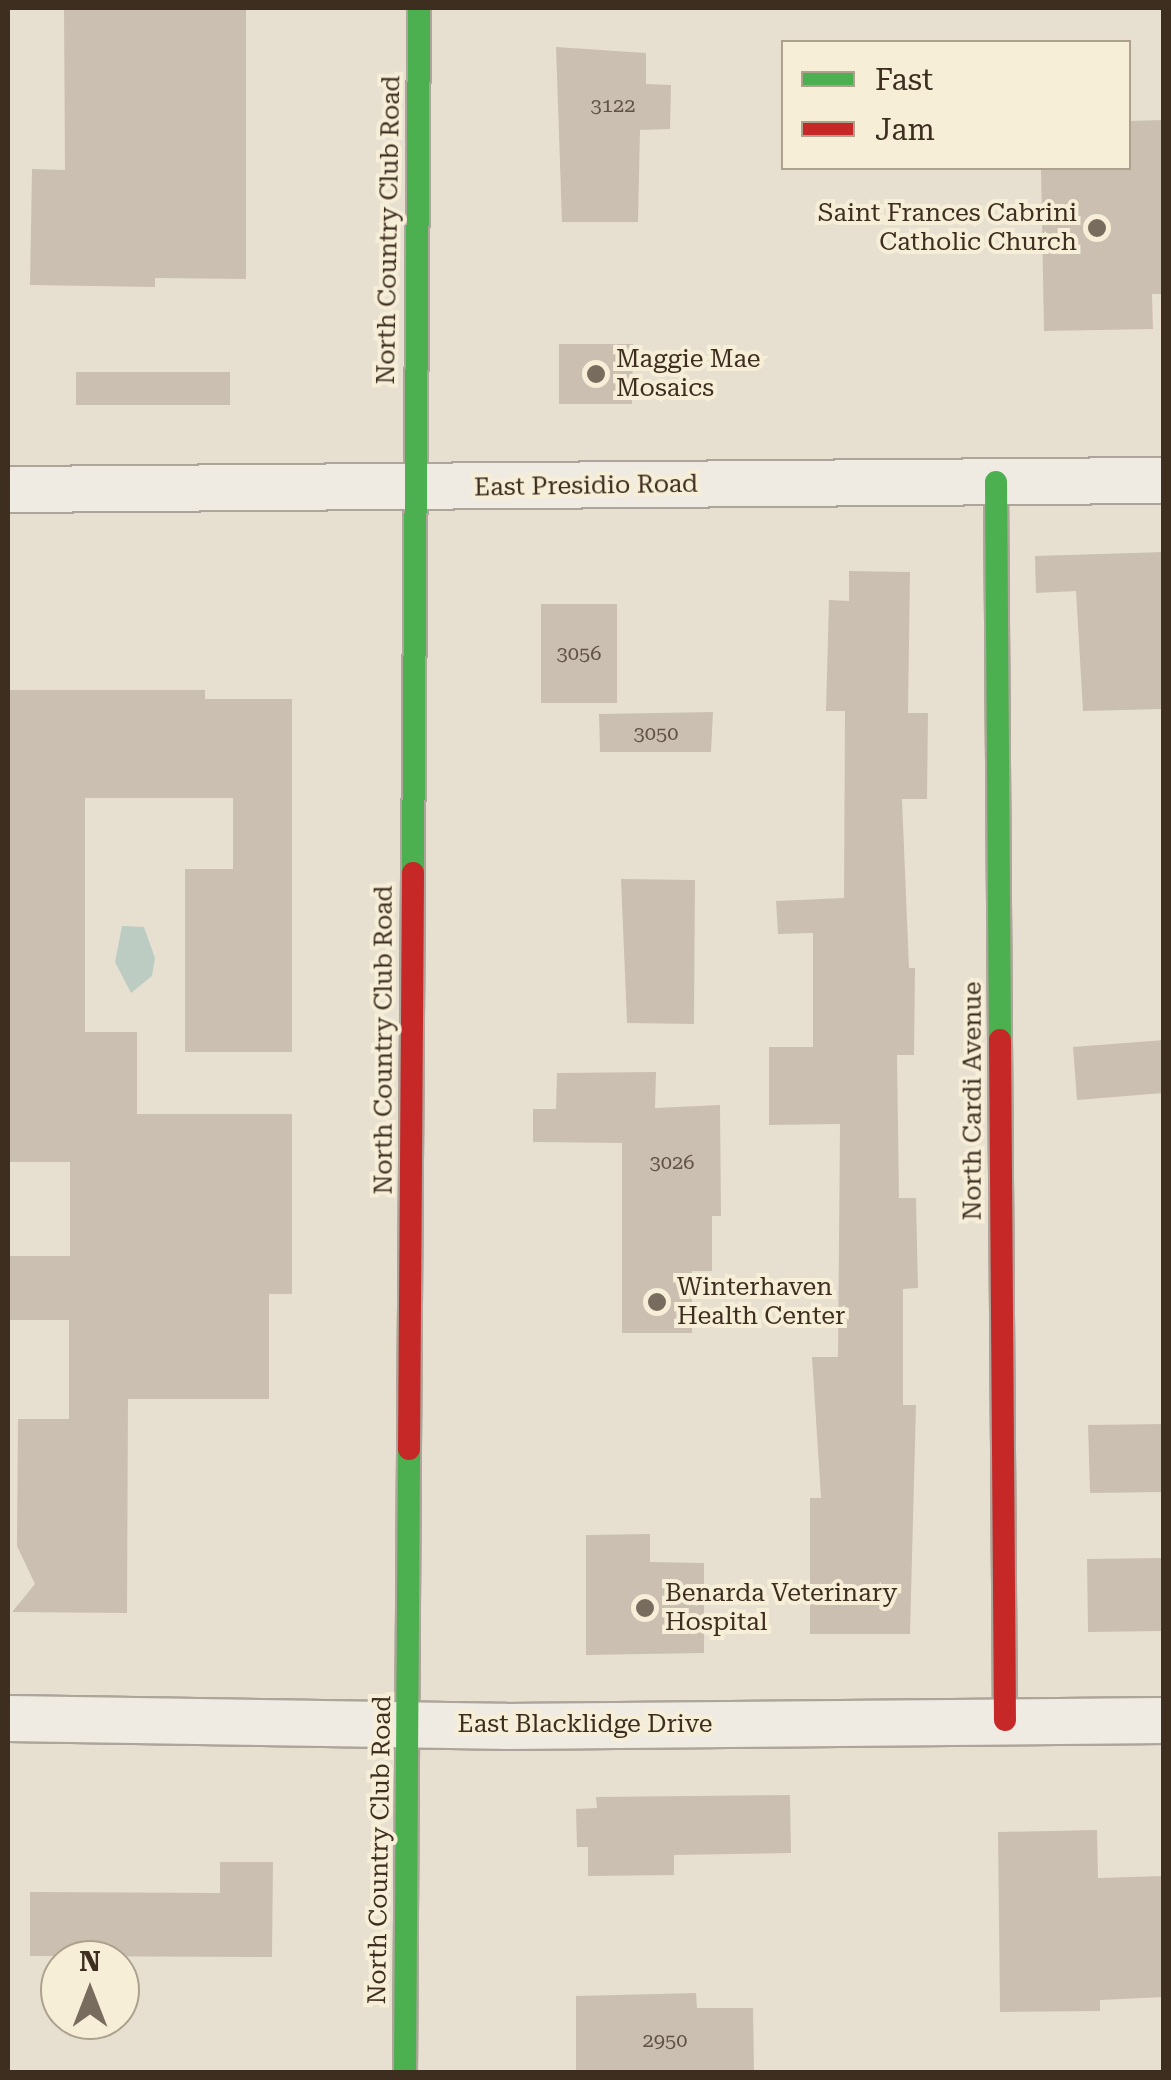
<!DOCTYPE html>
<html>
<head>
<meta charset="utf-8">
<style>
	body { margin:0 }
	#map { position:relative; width:1171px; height:2080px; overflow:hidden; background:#e7e0d1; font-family:"Roboto Serif",serif }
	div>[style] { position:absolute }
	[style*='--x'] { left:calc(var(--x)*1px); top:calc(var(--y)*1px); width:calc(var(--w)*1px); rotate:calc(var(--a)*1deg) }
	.water>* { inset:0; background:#bcccc2 }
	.building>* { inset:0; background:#cbbfb2 }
	.roads { filter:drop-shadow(2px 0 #ada599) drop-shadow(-2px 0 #ada599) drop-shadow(0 2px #ada599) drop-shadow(0 -2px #ada599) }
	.street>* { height:45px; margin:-22.5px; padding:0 22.5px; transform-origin:22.5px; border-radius:22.5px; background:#efebe3 }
	.fast>* { height:22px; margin:-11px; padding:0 11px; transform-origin:11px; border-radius:11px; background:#4caf50 }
	.jam>* { height:22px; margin:-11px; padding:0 11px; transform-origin:11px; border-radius:11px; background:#c62828 }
	.dots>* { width:28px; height:28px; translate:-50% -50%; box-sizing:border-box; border:5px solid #f7eed8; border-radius:50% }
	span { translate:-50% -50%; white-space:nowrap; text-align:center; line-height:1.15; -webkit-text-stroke:8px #f7eed8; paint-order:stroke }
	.number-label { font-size:20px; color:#605244 }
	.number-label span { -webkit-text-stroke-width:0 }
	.poi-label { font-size:25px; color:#3d2e20 }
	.right { translate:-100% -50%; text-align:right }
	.left { translate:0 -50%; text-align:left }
	.street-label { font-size:25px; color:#3d2e20 }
	.frame { position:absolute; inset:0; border:10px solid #3d2e20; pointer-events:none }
	.legend { position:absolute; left:781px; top:40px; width:350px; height:130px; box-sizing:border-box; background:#f7eed8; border:2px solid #ada18e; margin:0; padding:12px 18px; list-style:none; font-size:30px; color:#3d2e20 }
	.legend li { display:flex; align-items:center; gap:20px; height:50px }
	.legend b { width:50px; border:2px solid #ada18e }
	.north { position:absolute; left:40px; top:1940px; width:100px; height:100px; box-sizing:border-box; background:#f7eed8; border:2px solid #ada18e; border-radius:50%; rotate:0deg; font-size:28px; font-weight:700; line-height:40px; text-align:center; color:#3d2e20 }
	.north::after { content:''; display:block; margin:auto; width:35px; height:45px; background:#786c5e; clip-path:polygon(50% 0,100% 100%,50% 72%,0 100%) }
</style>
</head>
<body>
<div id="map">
	<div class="water">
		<i style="clip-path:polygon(122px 926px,144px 927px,155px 958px,152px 976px,131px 993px,115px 962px)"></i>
	</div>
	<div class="building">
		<i style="clip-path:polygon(64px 8px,246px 8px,246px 279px,155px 278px,155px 287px,30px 285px,32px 169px,65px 170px)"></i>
		<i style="clip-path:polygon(556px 47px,646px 53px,646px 84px,671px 85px,670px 129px,640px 130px,638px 222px,562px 222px)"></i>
		<i style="clip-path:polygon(1164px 120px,1164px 294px,1152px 294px,1153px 329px,1044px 331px,1041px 168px,1128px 168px,1128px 121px)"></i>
		<i style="clip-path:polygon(559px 344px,633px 344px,632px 404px,559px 404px)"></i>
		<i style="clip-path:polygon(76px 372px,230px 372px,230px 405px,76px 405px)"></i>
		<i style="clip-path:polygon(1164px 552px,1164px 709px,1083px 711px,1076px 591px,1036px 593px,1035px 556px)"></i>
		<i style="clip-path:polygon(849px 571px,910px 572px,908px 713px,928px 713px,927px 799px,902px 799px,909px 968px,915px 968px,914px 1055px,897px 1055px,899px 1198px,916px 1198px,918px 1288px,903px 1289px,903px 1405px,916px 1405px,910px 1634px,810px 1634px,810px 1498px,821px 1498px,812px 1357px,838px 1357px,840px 1124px,769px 1125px,769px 1047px,813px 1047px,813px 933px,778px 934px,776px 901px,844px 898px,845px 711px,826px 711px,829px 600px,849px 601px)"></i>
		<i style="clip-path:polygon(541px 604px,617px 604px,617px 703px,541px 703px)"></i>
		<i style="clip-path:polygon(8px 690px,205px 690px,205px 699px,292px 699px,292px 1052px,185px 1052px,185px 869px,233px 869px,233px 798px,85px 798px,85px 1032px,137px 1032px,137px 1114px,292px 1114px,292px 1294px,269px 1294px,269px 1399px,128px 1399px,127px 1613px,12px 1612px,35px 1584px,17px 1546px,18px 1419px,69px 1419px,69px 1320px,8px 1320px,8px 1256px,70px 1256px,70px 1162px,8px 1162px)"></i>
		<i style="clip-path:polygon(713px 712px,711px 752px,600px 752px,599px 714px)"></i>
		<i style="clip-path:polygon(621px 879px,695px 880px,694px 1024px,627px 1023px)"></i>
		<i style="clip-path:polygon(1164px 1040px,1164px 1093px,1077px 1100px,1073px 1047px)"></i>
		<i style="clip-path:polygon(656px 1072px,655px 1108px,720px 1105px,721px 1216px,712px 1216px,712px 1271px,692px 1271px,692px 1333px,622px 1333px,622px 1143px,533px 1142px,533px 1109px,556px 1109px,557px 1073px)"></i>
		<i style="clip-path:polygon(1164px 1424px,1164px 1492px,1090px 1493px,1088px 1425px)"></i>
		<i style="clip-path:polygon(650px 1534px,650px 1562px,704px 1563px,704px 1653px,586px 1655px,586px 1535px)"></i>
		<i style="clip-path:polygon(1164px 1558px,1164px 1631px,1088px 1632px,1087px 1559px)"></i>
		<i style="clip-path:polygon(790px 1795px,791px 1853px,674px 1855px,674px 1875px,588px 1876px,588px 1847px,577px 1847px,576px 1809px,597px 1808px,596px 1797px)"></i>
		<i style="clip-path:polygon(1097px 1830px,1098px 1878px,1164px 1876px,1164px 1997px,1100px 2000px,1100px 2011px,1000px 2012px,998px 1832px)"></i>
		<i style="clip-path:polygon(220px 1862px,273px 1862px,272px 1957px,30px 1956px,30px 1892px,220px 1893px)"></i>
		<i style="clip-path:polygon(696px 1993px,697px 2008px,753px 2008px,754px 2072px,576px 2072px,576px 1996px)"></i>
	</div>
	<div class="roads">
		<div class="street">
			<i style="--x:8;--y:489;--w:1156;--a:-0.45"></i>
			<i style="--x:8;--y:1718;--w:497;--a:0.9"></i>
			<i style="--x:505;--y:1726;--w:659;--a:-0.52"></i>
		</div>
		<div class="fast">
			<i style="--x:996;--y:482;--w:558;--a:89.59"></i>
			<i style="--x:413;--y:873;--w:865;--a:-89.6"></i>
			<i style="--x:405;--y:2072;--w:623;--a:-89.63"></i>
		</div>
		<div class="jam">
			<i style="--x:1000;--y:1040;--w:680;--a:89.58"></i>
			<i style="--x:409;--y:1449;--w:576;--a:-89.6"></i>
		</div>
	</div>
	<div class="dots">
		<i style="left:1097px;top:228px;background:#786c5e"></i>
		<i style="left:596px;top:374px;background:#786c5e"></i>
		<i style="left:657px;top:1302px;background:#786c5e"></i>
		<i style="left:645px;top:1608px;background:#786c5e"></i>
	</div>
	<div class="number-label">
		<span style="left:613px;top:105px">3122</span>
		<span style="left:579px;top:653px">3056</span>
		<span style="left:656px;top:733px">3050</span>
		<span style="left:672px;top:1162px">3026</span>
		<span style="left:665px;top:2040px">2950</span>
	</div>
	<div class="poi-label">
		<span class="right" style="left:1077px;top:228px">Saint Frances Cabrini<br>Catholic Church</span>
		<span class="left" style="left:616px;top:374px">Maggie Mae<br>Mosaics</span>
		<span class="left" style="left:677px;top:1302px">Winterhaven<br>Health Center</span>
		<span class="left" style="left:665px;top:1608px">Benarda Veterinary<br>Hospital</span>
	</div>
	<div class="street-label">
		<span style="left:389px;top:230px;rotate:-89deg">North Country Club Road</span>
		<span style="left:586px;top:486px;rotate:-1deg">East Presidio Road</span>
		<span style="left:384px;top:1040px;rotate:-90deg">North Country Club Road</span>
		<span style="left:973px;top:1101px;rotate:-90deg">North Cardi Avenue</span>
		<span style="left:585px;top:1724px">East Blacklidge Drive</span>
		<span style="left:380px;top:1850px;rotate:-89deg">North Country Club Road</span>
	</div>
	<div class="frame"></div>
	<ul class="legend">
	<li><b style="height:12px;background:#4caf50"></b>Fast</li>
	<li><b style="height:12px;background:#c62828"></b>Jam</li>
	</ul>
	<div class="north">N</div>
</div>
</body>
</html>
